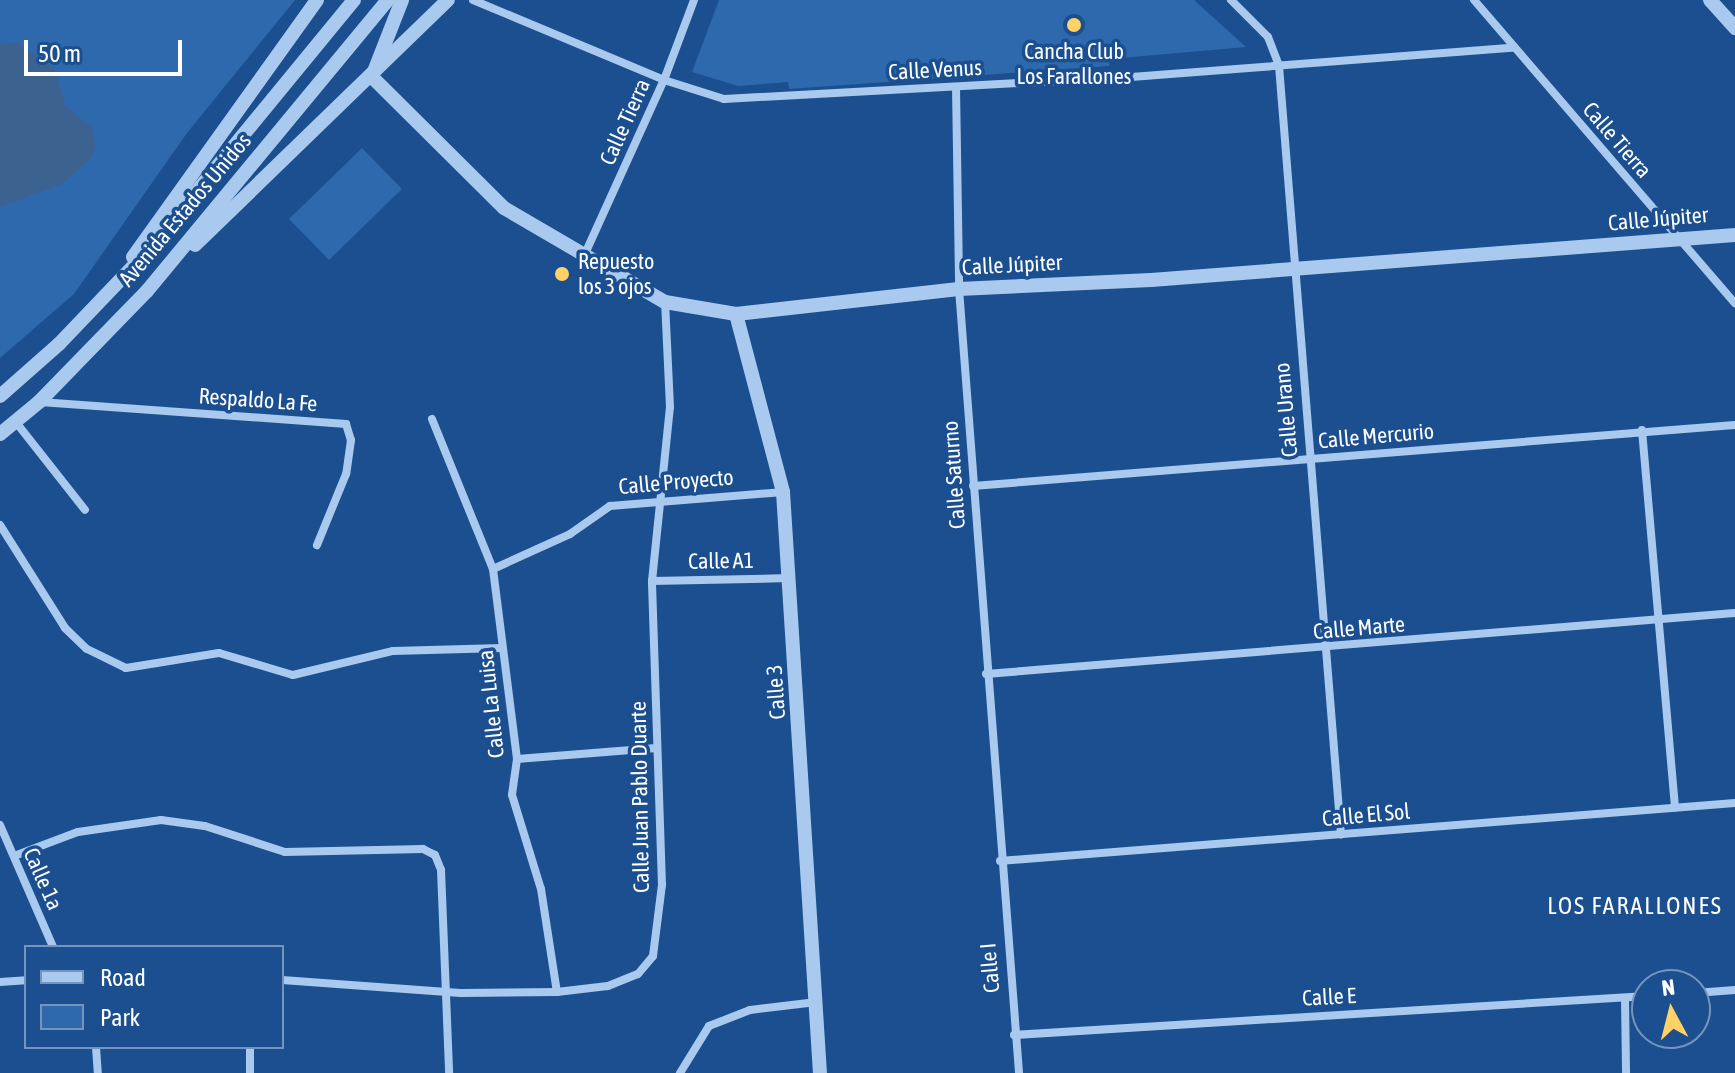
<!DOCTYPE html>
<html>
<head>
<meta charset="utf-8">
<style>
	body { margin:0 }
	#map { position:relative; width:1735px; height:1073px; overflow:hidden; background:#1b4f8f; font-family:"Asap Condensed",sans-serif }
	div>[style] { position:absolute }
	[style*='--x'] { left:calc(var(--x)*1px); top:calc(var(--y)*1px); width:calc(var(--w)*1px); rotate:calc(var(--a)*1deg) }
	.green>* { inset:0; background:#2e69ad }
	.water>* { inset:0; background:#3c6290 }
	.minor>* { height:8px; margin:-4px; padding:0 4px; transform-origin:4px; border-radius:4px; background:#a9c9ee }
	.tertiary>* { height:14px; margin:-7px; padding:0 7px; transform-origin:7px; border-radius:7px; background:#a9c9ee }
	.dots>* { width:22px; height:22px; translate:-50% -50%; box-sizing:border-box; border:4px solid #1b4f8f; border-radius:50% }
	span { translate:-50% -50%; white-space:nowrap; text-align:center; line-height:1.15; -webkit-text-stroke:7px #1b4f8f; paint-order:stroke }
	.poi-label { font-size:22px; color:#fff }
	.left { translate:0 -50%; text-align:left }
	.street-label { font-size:22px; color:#fff }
	.neighbourhood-label { font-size:24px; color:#fff; letter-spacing:2px }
	.legend { position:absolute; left:24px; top:945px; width:260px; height:104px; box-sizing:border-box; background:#1b4f8f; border:2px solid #7695bc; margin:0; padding:10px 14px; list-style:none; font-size:24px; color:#fff }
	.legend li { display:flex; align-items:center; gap:16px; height:40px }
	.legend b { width:40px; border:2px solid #7695bc }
	.north { position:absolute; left:1631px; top:969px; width:80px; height:80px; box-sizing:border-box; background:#1b4f8f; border:2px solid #7695bc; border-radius:50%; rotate:353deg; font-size:22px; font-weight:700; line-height:32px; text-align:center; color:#fff }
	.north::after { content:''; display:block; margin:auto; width:28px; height:36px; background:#ffd166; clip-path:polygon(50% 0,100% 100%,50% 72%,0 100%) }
	.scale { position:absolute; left:24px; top:40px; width:158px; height:36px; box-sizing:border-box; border:4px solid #fff; border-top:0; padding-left:10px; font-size:24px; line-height:28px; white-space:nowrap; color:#fff; -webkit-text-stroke:6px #1b4f8f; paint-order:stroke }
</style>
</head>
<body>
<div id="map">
	<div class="green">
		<i style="clip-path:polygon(0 0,295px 0,187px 133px,74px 294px,0 358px)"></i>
		<i style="clip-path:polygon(719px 0,1194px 0,1246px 47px,1110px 59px,1109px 66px,789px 89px,788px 82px,738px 86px,692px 72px)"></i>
		<i style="clip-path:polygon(362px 148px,402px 189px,329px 260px,289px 219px)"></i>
	</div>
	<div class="water">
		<i style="clip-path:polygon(17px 42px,55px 70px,65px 105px,92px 128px,95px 147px,91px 158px,62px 184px,0 207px,0 44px)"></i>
	</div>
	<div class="minor">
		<i style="--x:473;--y:0;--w:207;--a:22.7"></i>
		<i style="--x:664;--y:80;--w:63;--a:17.6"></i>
		<i style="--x:724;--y:99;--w:395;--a:-3.1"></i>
		<i style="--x:1118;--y:78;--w:395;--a:-4.4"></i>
		<i style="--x:1231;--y:0;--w:52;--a:45"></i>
		<i style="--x:1268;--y:37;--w:31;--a:69"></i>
		<i style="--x:1279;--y:66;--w:771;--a:85.39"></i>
		<i style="--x:1474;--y:0;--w:400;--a:49.3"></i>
		<i style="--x:956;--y:87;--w:202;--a:89.1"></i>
		<i style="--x:959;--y:289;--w:786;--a:85.62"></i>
		<i style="--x:584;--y:256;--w:193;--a:-65.6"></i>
		<i style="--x:664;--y:80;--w:85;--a:-69.4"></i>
		<i style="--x:40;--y:402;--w:307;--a:4.1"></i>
		<i style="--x:346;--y:424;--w:17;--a:73"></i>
		<i style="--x:351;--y:440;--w:34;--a:98"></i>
		<i style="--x:346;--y:474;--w:77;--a:112.2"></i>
		<i style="--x:432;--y:419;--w:162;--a:67.9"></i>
		<i style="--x:493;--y:569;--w:192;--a:82.8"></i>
		<i style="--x:517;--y:759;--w:36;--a:98"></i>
		<i style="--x:512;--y:795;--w:98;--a:72.9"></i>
		<i style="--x:541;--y:889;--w:104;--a:81.2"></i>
		<i style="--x:15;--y:421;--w:113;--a:51.8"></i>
		<i style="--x:1642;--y:430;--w:379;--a:85"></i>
		<i style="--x:973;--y:486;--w:764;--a:-4.58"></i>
		<i style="--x:0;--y:525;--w:122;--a:57.7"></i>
		<i style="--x:65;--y:628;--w:30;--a:44"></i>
		<i style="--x:87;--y:649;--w:43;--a:26"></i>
		<i style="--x:126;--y:668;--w:94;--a:-9.2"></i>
		<i style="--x:219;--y:653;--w:77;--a:16.6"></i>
		<i style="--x:293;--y:675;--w:103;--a:-13.5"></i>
		<i style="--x:393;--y:651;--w:109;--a:-1.6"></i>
		<i style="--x:493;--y:569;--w:85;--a:-24.4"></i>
		<i style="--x:570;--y:534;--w:49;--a:-35"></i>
		<i style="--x:610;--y:506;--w:174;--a:-4.6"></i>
		<i style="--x:652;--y:581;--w:138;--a:-1.2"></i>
		<i style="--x:986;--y:674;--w:751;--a:-4.66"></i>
		<i style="--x:517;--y:759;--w:140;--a:-4.5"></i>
		<i style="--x:0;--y:825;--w:133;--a:66.5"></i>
		<i style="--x:14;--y:856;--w:68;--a:-20.6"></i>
		<i style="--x:78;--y:832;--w:84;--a:-8.2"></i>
		<i style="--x:161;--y:820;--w:44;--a:7.8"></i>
		<i style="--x:205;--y:826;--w:84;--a:18"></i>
		<i style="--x:285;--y:852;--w:138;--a:-1.2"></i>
		<i style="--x:423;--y:849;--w:13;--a:27"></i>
		<i style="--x:435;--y:855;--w:16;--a:68"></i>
		<i style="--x:441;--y:870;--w:203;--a:87.7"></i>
		<i style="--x:1000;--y:861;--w:737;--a:-4.51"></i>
		<i style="--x:282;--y:980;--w:179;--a:4.2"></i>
		<i style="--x:461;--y:993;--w:96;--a:-0.6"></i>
		<i style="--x:557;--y:992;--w:51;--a:-6.7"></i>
		<i style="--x:608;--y:986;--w:32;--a:-22"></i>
		<i style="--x:638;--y:974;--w:23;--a:-50"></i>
		<i style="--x:653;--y:956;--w:72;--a:-82.8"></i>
		<i style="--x:662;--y:885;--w:304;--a:-91.9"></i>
		<i style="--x:652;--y:581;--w:175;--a:-84.1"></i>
		<i style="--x:670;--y:407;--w:105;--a:-92.7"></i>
		<i style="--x:0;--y:982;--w:26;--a:-4"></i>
		<i style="--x:1695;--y:993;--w:40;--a:-4.3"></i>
		<i style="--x:1625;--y:998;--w:75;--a:89.2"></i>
		<i style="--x:1014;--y:1035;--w:634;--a:-3.53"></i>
		<i style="--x:96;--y:1047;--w:26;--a:86"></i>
		<i style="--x:250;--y:1047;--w:26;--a:90"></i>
		<i style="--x:680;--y:1073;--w:55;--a:-58.3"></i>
		<i style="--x:709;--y:1026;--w:44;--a:-21.3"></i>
		<i style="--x:750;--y:1010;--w:67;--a:-6.8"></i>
	</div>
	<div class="tertiary">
		<i style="--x:1710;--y:0;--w:38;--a:48"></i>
		<i style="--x:375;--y:69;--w:74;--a:-68.6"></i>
		<i style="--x:372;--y:77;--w:186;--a:44.8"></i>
		<i style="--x:504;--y:208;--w:186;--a:30.3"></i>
		<i style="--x:665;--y:302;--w:72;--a:9.6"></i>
		<i style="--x:736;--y:314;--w:224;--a:-6.4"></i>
		<i style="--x:959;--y:289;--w:192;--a:-2.7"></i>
		<i style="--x:1151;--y:280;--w:586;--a:-4.41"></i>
		<i style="--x:195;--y:245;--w:352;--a:-44.1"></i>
		<i style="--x:133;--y:257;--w:316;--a:-54.4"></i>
		<i style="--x:736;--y:314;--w:184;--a:75.2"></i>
		<i style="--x:783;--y:492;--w:582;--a:86.36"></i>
		<i style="--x:0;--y:396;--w:79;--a:-41.4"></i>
		<i style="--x:59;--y:344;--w:127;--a:-46.3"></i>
		<i style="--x:147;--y:252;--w:326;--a:-50.6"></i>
		<i style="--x:0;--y:434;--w:50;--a:-39.4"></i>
		<i style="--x:39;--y:402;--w:155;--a:-45.8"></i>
		<i style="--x:147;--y:291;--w:378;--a:-50.4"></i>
	</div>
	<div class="dots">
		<i style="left:1074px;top:25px;background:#ffd166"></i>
		<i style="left:562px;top:274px;background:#ffd166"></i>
	</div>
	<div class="poi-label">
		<span style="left:1074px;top:64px">Cancha Club<br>Los Farallones</span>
		<span class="left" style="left:578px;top:274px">Repuesto<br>los 3 ojos</span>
	</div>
	<div class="street-label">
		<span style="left:935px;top:70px;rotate:-3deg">Calle Venus</span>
		<span style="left:625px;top:122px;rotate:-66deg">Calle Tierra</span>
		<span style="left:1617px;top:140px;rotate:49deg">Calle Tierra</span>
		<span style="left:185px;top:210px;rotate:-50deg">Avenida Estados Unidos</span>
		<span style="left:1658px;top:219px;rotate:-5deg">Calle Júpiter</span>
		<span style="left:1012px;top:265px;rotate:-3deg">Calle Júpiter</span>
		<span style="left:258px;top:400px;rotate:4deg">Respaldo La Fe</span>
		<span style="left:1286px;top:410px;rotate:-95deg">Calle Urano</span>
		<span style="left:1376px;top:436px;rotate:-5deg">Calle Mercurio</span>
		<span style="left:954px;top:475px;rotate:-94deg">Calle Saturno</span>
		<span style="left:676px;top:482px;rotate:-5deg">Calle Proyecto</span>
		<span style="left:721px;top:561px;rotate:-1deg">Calle A1</span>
		<span style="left:1359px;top:628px;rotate:-5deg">Calle Marte</span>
		<span style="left:776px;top:692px;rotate:-94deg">Calle 3</span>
		<span style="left:491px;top:704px;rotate:-96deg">Calle La Luisa</span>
		<span style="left:640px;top:797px;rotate:-91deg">Calle Juan Pablo Duarte</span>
		<span style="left:1366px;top:815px;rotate:-5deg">Calle El Sol</span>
		<span style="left:43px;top:879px;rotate:66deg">Calle 1a</span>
		<span style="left:990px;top:968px;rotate:-95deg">Calle I</span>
		<span style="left:1329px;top:997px;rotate:-3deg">Calle E</span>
	</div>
	<div class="neighbourhood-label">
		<span style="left:1635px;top:906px">LOS FARALLONES</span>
	</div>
	<ul class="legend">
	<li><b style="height:10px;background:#a9c9ee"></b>Road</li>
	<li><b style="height:22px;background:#2e69ad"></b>Park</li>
	</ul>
	<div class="north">N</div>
	<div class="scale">50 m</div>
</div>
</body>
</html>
